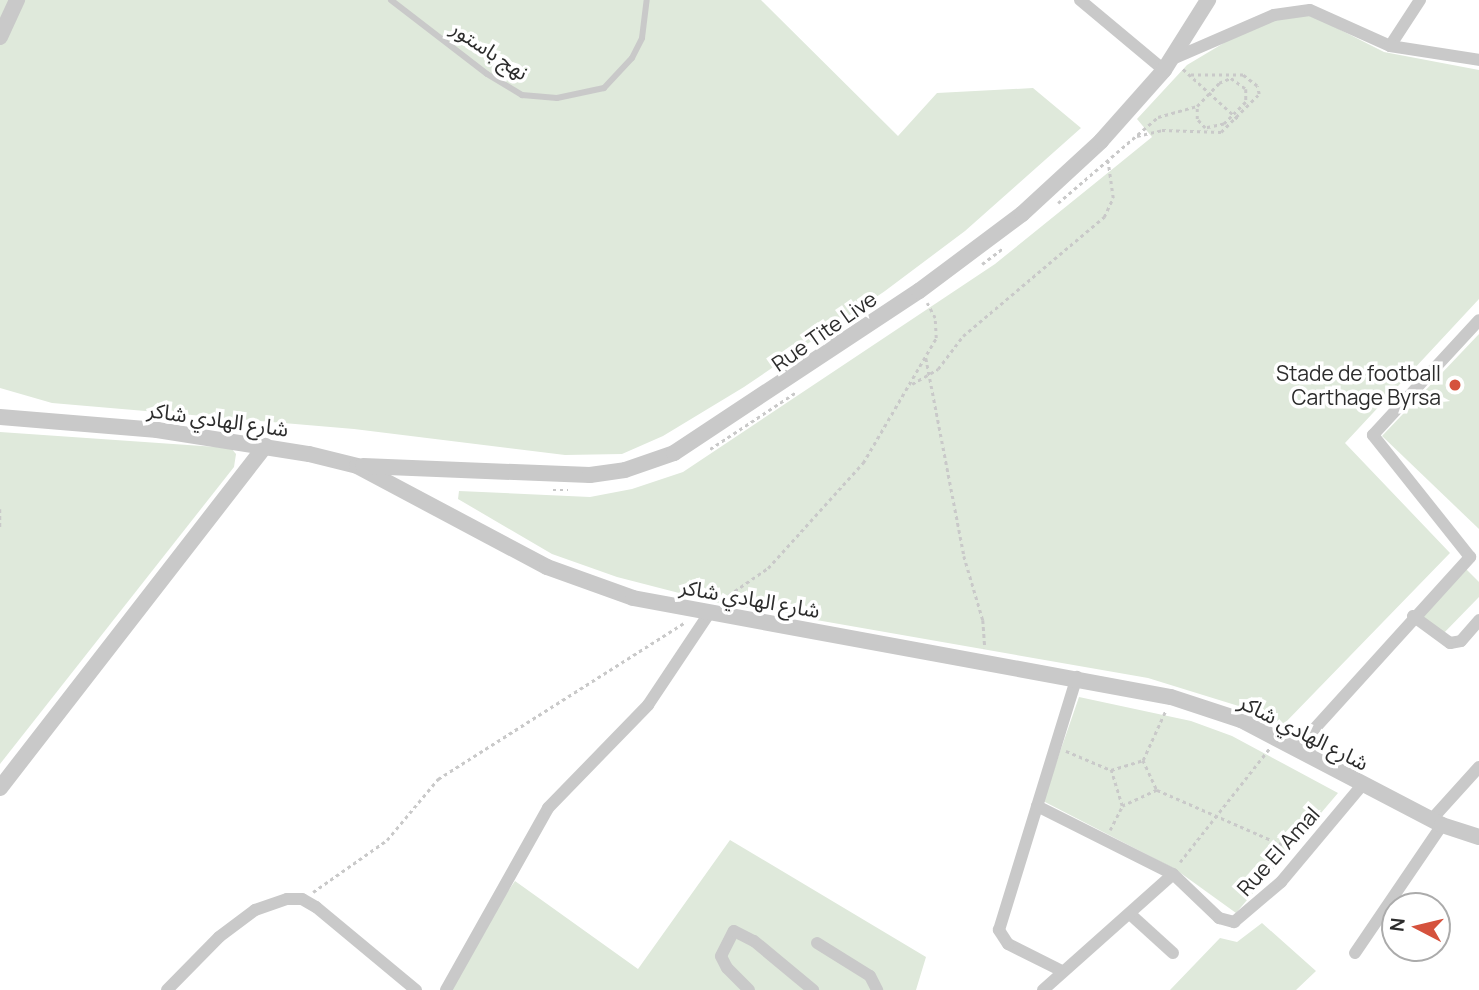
<!DOCTYPE html>
<html>
<head>
<meta charset="utf-8">
<style>
	body { margin:0 }
	#map { position:relative; width:1479px; height:990px; overflow:hidden; background:#fff; font-family:Manrope,"Noto Sans Arabic",sans-serif }
	div>[style] { position:absolute }
	[style*='--x'] { left:calc(var(--x)*1px); top:calc(var(--y)*1px); width:calc(var(--w)*1px); rotate:calc(var(--a)*1deg) }
	.green>* { inset:0; background:#dfe9db }
	.path>* { height:2.5px; margin-top:-1.25px; transform-origin:0; background:repeating-linear-gradient(90deg,#c9c9c9 0 3.5px,transparent 0 7px) }
	.service>* { height:6px; margin:-3px; padding:0 3px; transform-origin:3px; border-radius:3px; background:#c9c9c9 }
	.minor>* { height:12px; margin:-6px; padding:0 6px; transform-origin:6px; border-radius:6px; background:#c9c9c9 }
	.tertiary>* { height:16px; margin:-8px; padding:0 8px; transform-origin:8px; border-radius:8px; background:#c9c9c9 }
	.dots>* { width:19px; height:19px; translate:-50% -50%; box-sizing:border-box; border:4px solid #fff; border-radius:50% }
	span { translate:-50% -50%; white-space:nowrap; text-align:center; line-height:1.15; -webkit-text-stroke:7px #fff; paint-order:stroke }
	.street-label { font-size:21px; color:#2c2c2c }
	.poi-label { font-size:21px; color:#2c2c2c }
	.right { translate:-100% -50%; text-align:right }
	.north { position:absolute; left:1381px; top:892px; width:70px; height:70px; box-sizing:border-box; background:#fff; border:2px solid #ababab; border-radius:50%; rotate:277deg; font-size:19px; font-weight:700; line-height:28px; text-align:center; color:#2c2c2c }
	.north::after { content:''; display:block; margin:auto; width:24px; height:32px; background:#d5523d; clip-path:polygon(50% 0,100% 100%,50% 72%,0 100%) }
</style>
</head>
<body>
<div id="map">
	<div class="green">
		<i style="clip-path:polygon(0 0,761px 0,898px 136px,937px 93px,1033px 88px,1081px 128px,965px 231px,885px 291px,744px 387px,663px 436px,622px 454px,565px 455px,354px 429px,52px 403px,0 388px)"></i>
		<i style="clip-path:polygon(1311px 15px,1384px 52px,1479px 70px,1479px 299px,1345px 443px,1450px 553px,1282px 726px,1245px 708px,1148px 678px,714px 602px,617px 577px,552px 554px,458px 499px,459px 491px,590px 497px,632px 489px,683px 472px,995px 264px,1120px 163px,1152px 137px,1137px 119px,1187px 65px,1249px 28px,1279px 17px)"></i>
		<i style="clip-path:polygon(1479px 334px,1479px 529px,1382px 436px)"></i>
		<i style="clip-path:polygon(0 432px,231px 448px,236px 454px,234px 467px,0 764px)"></i>
		<i style="clip-path:polygon(1465px 568px,1479px 582px,1479px 597px,1440px 637px,1416px 614px)"></i>
		<i style="clip-path:polygon(1079px 697px,1191px 721px,1232px 736px,1338px 793px,1236px 913px,1175px 869px,1043px 801px)"></i>
		<i style="clip-path:polygon(730px 840px,926px 957px,916px 990px,440px 990px,515px 881px,638px 969px)"></i>
		<i style="clip-path:polygon(1262px 923px,1316px 971px,1296px 990px,1170px 990px,1220px 938px,1237px 942px)"></i>
	</div>
	<div class="path">
		<i style="--x:1183;--y:69;--w:74;--a:42.3"></i>
		<i style="--x:1231;--y:78;--w:19;--a:36"></i>
		<i style="--x:1246;--y:89;--w:13;--a:90"></i>
		<i style="--x:1246;--y:102;--w:31;--a:135"></i>
		<i style="--x:1224;--y:124;--w:19;--a:168"></i>
		<i style="--x:1205;--y:128;--w:12;--a:-132"></i>
		<i style="--x:1197;--y:119;--w:13;--a:-90"></i>
		<i style="--x:1197;--y:106;--w:32;--a:-46"></i>
		<i style="--x:1219;--y:83;--w:13;--a:-23"></i>
		<i style="--x:1137;--y:136;--w:26;--a:-13"></i>
		<i style="--x:1162;--y:130;--w:59;--a:1.9"></i>
		<i style="--x:1221;--y:132;--w:54;--a:-45"></i>
		<i style="--x:1259;--y:94;--w:8;--a:-104"></i>
		<i style="--x:1257;--y:86;--w:18;--a:-142"></i>
		<i style="--x:1243;--y:75;--w:54;--a:180"></i>
		<i style="--x:1058;--y:203;--w:132;--a:-40.7"></i>
		<i style="--x:1158;--y:117;--w:41;--a:-15.8"></i>
		<i style="--x:982;--y:264;--w:25;--a:-37"></i>
		<i style="--x:926;--y:358;--w:202;--a:79.1"></i>
		<i style="--x:964;--y:556;--w:67;--a:73.5"></i>
		<i style="--x:983;--y:620;--w:28;--a:86"></i>
		<i style="--x:912;--y:384;--w:30;--a:-30"></i>
		<i style="--x:938;--y:369;--w:41;--a:-52.9"></i>
		<i style="--x:963;--y:336;--w:185;--a:-40.2"></i>
		<i style="--x:1104;--y:217;--w:21;--a:-65"></i>
		<i style="--x:1113;--y:198;--w:37;--a:-98"></i>
		<i style="--x:710;--y:449;--w:102;--a:-33.4"></i>
		<i style="--x:553;--y:490;--w:15;--a:0"></i>
		<i style="--x:0;--y:509;--w:19;--a:90"></i>
		<i style="--x:723;--y:599;--w:55;--a:-34.6"></i>
		<i style="--x:768;--y:568;--w:142;--a:-47.9"></i>
		<i style="--x:863;--y:463;--w:145;--a:-59.7"></i>
		<i style="--x:936;--y:338;--w:20;--a:-93"></i>
		<i style="--x:935;--y:318;--w:17;--a:-118"></i>
		<i style="--x:1066;--y:751;--w:49;--a:22.9"></i>
		<i style="--x:1143;--y:760;--w:53;--a:-65.4"></i>
		<i style="--x:1157;--y:790;--w:147;--a:23.6"></i>
		<i style="--x:1110;--y:830;--w:27;--a:-63"></i>
		<i style="--x:1122;--y:806;--w:38;--a:-107"></i>
		<i style="--x:1111;--y:770;--w:34;--a:-17"></i>
		<i style="--x:1143;--y:760;--w:33;--a:65"></i>
		<i style="--x:1157;--y:790;--w:38;--a:155"></i>
		<i style="--x:1180;--y:862;--w:144;--a:-51.8"></i>
		<i style="--x:313;--y:892;--w:90;--a:-35.1"></i>
		<i style="--x:387;--y:840;--w:80;--a:-50.1"></i>
		<i style="--x:438;--y:779;--w:293;--a:-32.4"></i>
	</div>
	<div class="service">
		<i style="--x:391;--y:0;--w:121;--a:37.6"></i>
		<i style="--x:487;--y:74;--w:41;--a:31"></i>
		<i style="--x:522;--y:95;--w:35;--a:5"></i>
		<i style="--x:557;--y:98;--w:48;--a:-12"></i>
		<i style="--x:604;--y:88;--w:41;--a:-47"></i>
		<i style="--x:632;--y:58;--w:22;--a:-63"></i>
		<i style="--x:642;--y:38;--w:38;--a:-83"></i>
	</div>
	<div class="minor">
		<i style="--x:1080;--y:0;--w:109;--a:39.8"></i>
		<i style="--x:1390;--y:46;--w:55;--a:-56.9"></i>
		<i style="--x:1170;--y:60;--w:113;--a:-23.4"></i>
		<i style="--x:1274;--y:15;--w:36;--a:-8"></i>
		<i style="--x:1310;--y:10;--w:88;--a:24.2"></i>
		<i style="--x:1390;--y:46;--w:90;--a:8.9"></i>
		<i style="--x:1413;--y:616;--w:46;--a:36.1"></i>
		<i style="--x:1450;--y:643;--w:11;--a:-10"></i>
		<i style="--x:1461;--y:641;--w:28;--a:-49"></i>
		<i style="--x:1297;--y:748;--w:258;--a:-47.8"></i>
		<i style="--x:1470;--y:557;--w:156;--a:-128.5"></i>
		<i style="--x:1373;--y:435;--w:156;--a:-47.3"></i>
		<i style="--x:1037;--y:806;--w:152;--a:26.6"></i>
		<i style="--x:1173;--y:874;--w:64;--a:43.7"></i>
		<i style="--x:1219;--y:918;--w:16;--a:15"></i>
		<i style="--x:1234;--y:922;--w:62;--a:-40.4"></i>
		<i style="--x:1281;--y:882;--w:126;--a:-50.1"></i>
		<i style="--x:1432;--y:819;--w:70;--a:-47.9"></i>
		<i style="--x:1130;--y:914;--w:58;--a:42.2"></i>
		<i style="--x:817;--y:943;--w:62;--a:31.9"></i>
		<i style="--x:870;--y:976;--w:16;--a:63"></i>
		<i style="--x:1355;--y:953;--w:155;--a:-55.8"></i>
		<i style="--x:1062;--y:971;--w:60;--a:-153.4"></i>
		<i style="--x:1008;--y:944;--w:17;--a:-123"></i>
		<i style="--x:999;--y:930;--w:265;--a:-72.9"></i>
		<i style="--x:167;--y:990;--w:74;--a:-45.5"></i>
		<i style="--x:219;--y:937;--w:45;--a:-36.9"></i>
		<i style="--x:255;--y:910;--w:34;--a:-19"></i>
		<i style="--x:287;--y:899;--w:15;--a:0"></i>
		<i style="--x:302;--y:899;--w:16;--a:30"></i>
		<i style="--x:316;--y:907;--w:130;--a:39.7"></i>
		<i style="--x:446;--y:990;--w:209;--a:-60.7"></i>
		<i style="--x:548;--y:808;--w:144;--a:-45.8"></i>
		<i style="--x:648;--y:705;--w:112;--a:-56.3"></i>
		<i style="--x:749;--y:990;--w:31;--a:-135"></i>
		<i style="--x:727;--y:968;--w:13;--a:-117"></i>
		<i style="--x:721;--y:956;--w:28;--a:-63"></i>
		<i style="--x:734;--y:931;--w:22;--a:27"></i>
		<i style="--x:754;--y:941;--w:77;--a:39.7"></i>
		<i style="--x:1043;--y:990;--w:174;--a:-41.7"></i>
	</div>
	<div class="tertiary">
		<i style="--x:0;--y:37;--w:41;--a:-65.3"></i>
		<i style="--x:0;--y:417;--w:158;--a:4.7"></i>
		<i style="--x:157;--y:430;--w:154;--a:9"></i>
		<i style="--x:309;--y:454;--w:49;--a:14"></i>
		<i style="--x:357;--y:466;--w:215;--a:28"></i>
		<i style="--x:547;--y:567;--w:91;--a:19.8"></i>
		<i style="--x:633;--y:598;--w:547;--a:10.43"></i>
		<i style="--x:1171;--y:697;--w:74;--a:18.2"></i>
		<i style="--x:1241;--y:720;--w:227;--a:27.6"></i>
		<i style="--x:1442;--y:825;--w:39;--a:18"></i>
		<i style="--x:363;--y:466;--w:227;--a:2.3"></i>
		<i style="--x:590;--y:475;--w:35;--a:-8"></i>
		<i style="--x:625;--y:470;--w:52;--a:-19.1"></i>
		<i style="--x:674;--y:453;--w:294;--a:-33.5"></i>
		<i style="--x:919;--y:291;--w:129;--a:-36.8"></i>
		<i style="--x:1022;--y:214;--w:108;--a:-42.7"></i>
		<i style="--x:1101;--y:141;--w:95;--a:-48.4"></i>
		<i style="--x:1164;--y:70;--w:83;--a:-57.8"></i>
		<i style="--x:0;--y:788;--w:433;--a:-52.2"></i>
	</div>
	<div class="dots">
		<i style="left:1455px;top:385px;background:#d5523d"></i>
	</div>
	<div class="street-label">
		<span style="left:490px;top:50px;rotate:34deg">نهج باستور</span>
		<span style="left:824px;top:331px;rotate:-35deg">Rue Tite Live</span>
		<span style="left:218px;top:419px;rotate:8deg">شارع الهادي شاكر</span>
		<span style="left:750px;top:598px;rotate:10deg">شارع الهادي شاكر</span>
		<span style="left:1304px;top:732px;rotate:27deg">شارع الهادي شاكر</span>
		<span style="left:1278px;top:851px;rotate:-48deg">Rue El Amal</span>
	</div>
	<div class="poi-label">
		<span class="right" style="left:1441px;top:385px">Stade de football<br>Carthage Byrsa</span>
	</div>
	<div class="north">N</div>
</div>
</body>
</html>
